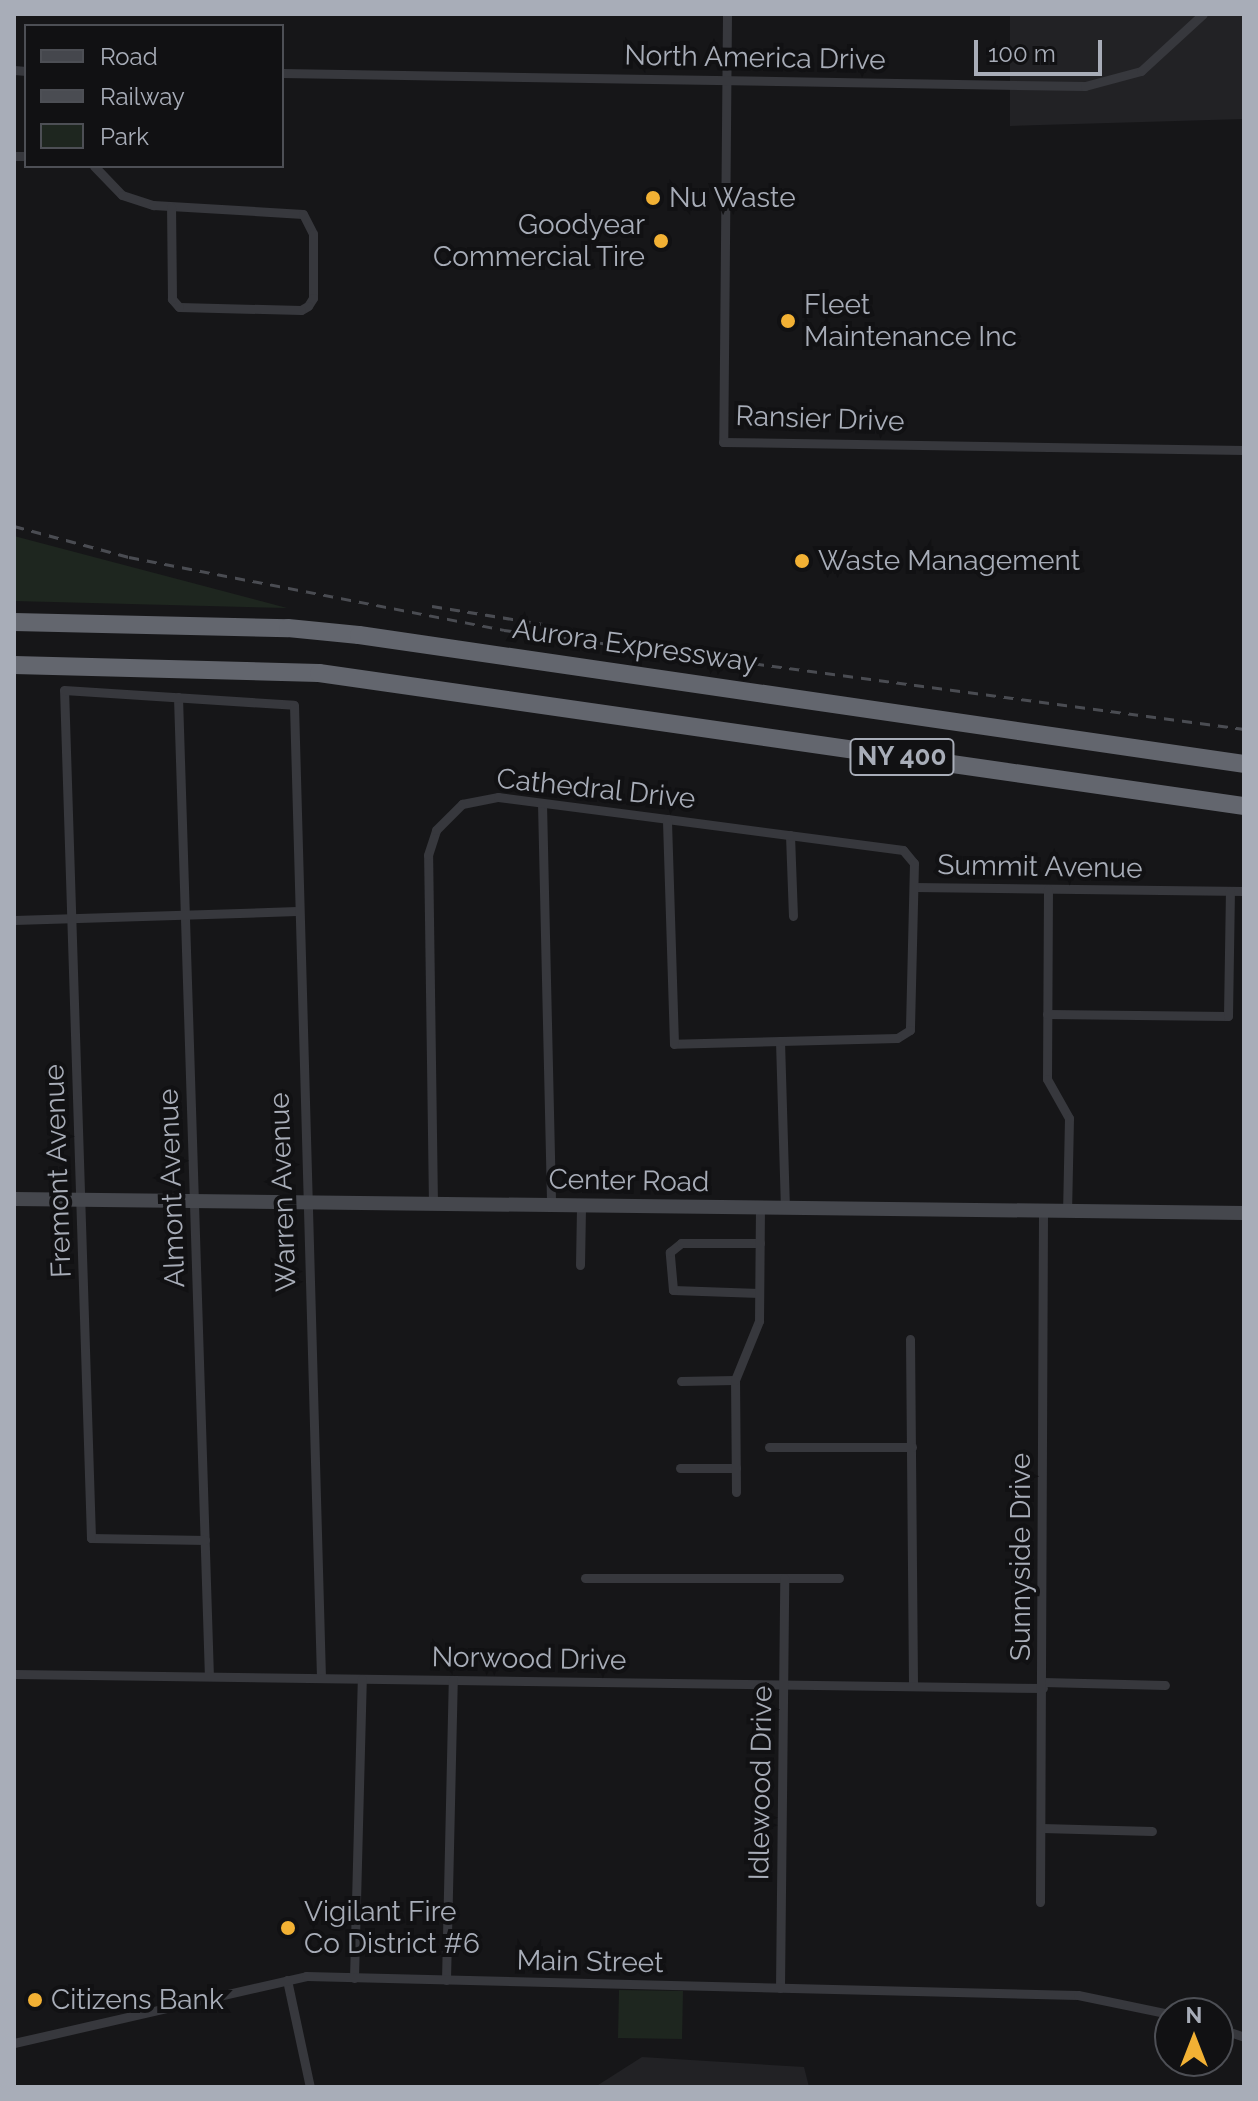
<!DOCTYPE html>
<html>
<head>
<meta charset="utf-8">
<style>
	body { margin:0 }
	#map { position:relative; width:1258px; height:2101px; overflow:hidden; background:#161618; font-family:Raleway,sans-serif }
	div>[style] { position:absolute }
	[style*='--x'] { left:calc(var(--x)*1px); top:calc(var(--y)*1px); width:calc(var(--w)*1px); rotate:calc(var(--a)*1deg) }
	.built>* { inset:0; background:#222225 }
	.green>* { inset:0; background:#1e261f }
	.street>* { height:9px; margin:-4.5px; padding:0 4.5px; transform-origin:4.5px; border-radius:4.5px; background:#37383d }
	.secondary>* { height:14px; margin:-7px; padding:0 7px; transform-origin:7px; border-radius:7px; background:#45474d }
	.highway>* { height:18px; margin:-9px; padding:0 9px; transform-origin:9px; border-radius:9px; background:#63666e }
	.rail>* { height:3px; margin-top:-1.5px; transform-origin:0; background:repeating-linear-gradient(90deg,#4a4c52 0 10px,transparent 0 18px) }
	.dots>* { width:22px; height:22px; translate:-50% -50%; box-sizing:border-box; border:4px solid #111113; border-radius:50% }
	span { translate:-50% -50%; white-space:nowrap; text-align:center; line-height:1.15; -webkit-text-stroke:8px #111113; paint-order:stroke }
	.shield-label span { padding:2px 6px; background:#111113; border:2px solid; border-radius:6px; -webkit-text-stroke-width:0 }
	.shield-label { font-size:26px; color:#a8adb8; font-weight:700 }
	.street-label { font-size:28px; color:#a8adb8 }
	.poi-label { font-size:28px; color:#a8adb8 }
	.left { translate:0 -50%; text-align:left }
	.right { translate:-100% -50%; text-align:right }
	.frame { position:absolute; inset:0; border:16px solid #a8adb8; pointer-events:none }
	.legend { position:absolute; left:24px; top:24px; width:260px; height:144px; box-sizing:border-box; background:#111113; border:2px solid #4d4f55; margin:0; padding:10px 14px; list-style:none; font-size:24px; color:#a8adb8 }
	.legend li { display:flex; align-items:center; gap:16px; height:40px }
	.legend b { width:40px; border:2px solid #4d4f55 }
	.north { position:absolute; left:1154px; top:1997px; width:80px; height:80px; box-sizing:border-box; background:#111113; border:2px solid #4d4f55; border-radius:50%; rotate:0deg; font-size:22px; font-weight:700; line-height:32px; text-align:center; color:#a8adb8 }
	.north::after { content:''; display:block; margin:auto; width:28px; height:36px; background:#f2b134; clip-path:polygon(50% 0,100% 100%,50% 72%,0 100%) }
	.scale { position:absolute; left:974px; top:40px; width:128px; height:36px; box-sizing:border-box; border:4px solid #a8adb8; border-top:0; padding-left:10px; font-size:24px; line-height:28px; white-space:nowrap; color:#a8adb8; -webkit-text-stroke:6px #111113; paint-order:stroke }
</style>
</head>
<body>
<div id="map">
	<div class="built">
		<i style="clip-path:polygon(1010px 14px,1244px 14px,1244px 119px,1010px 126px)"></i>
		<i style="clip-path:polygon(642px 2057px,804px 2067px,809px 2087px,595px 2087px)"></i>
	</div>
	<div class="green">
		<i style="clip-path:polygon(14px 536px,287px 608px,14px 601px)"></i>
		<i style="clip-path:polygon(619px 1990px,683px 1991px,682px 2039px,618px 2038px)"></i>
	</div>
	<div class="street">
		<i style="--x:727;--y:14;--w:428;--a:90.5"></i>
		<i style="--x:723;--y:442;--w:521;--a:0.88"></i>
		<i style="--x:14;--y:70;--w:12;--a:5"></i>
		<i style="--x:282;--y:73;--w:803;--a:0.93"></i>
		<i style="--x:1085;--y:86;--w:58;--a:-15"></i>
		<i style="--x:1141;--y:71;--w:84;--a:-42.6"></i>
		<i style="--x:14;--y:156;--w:12;--a:0"></i>
		<i style="--x:94;--y:166;--w:40;--a:46"></i>
		<i style="--x:122;--y:195;--w:33;--a:18"></i>
		<i style="--x:153;--y:205;--w:150;--a:3.4"></i>
		<i style="--x:303;--y:214;--w:22;--a:63"></i>
		<i style="--x:313;--y:234;--w:64;--a:90"></i>
		<i style="--x:313;--y:298;--w:9;--a:122"></i>
		<i style="--x:308;--y:306;--w:8;--a:150"></i>
		<i style="--x:301;--y:310;--w:122;--a:-178.6"></i>
		<i style="--x:179;--y:307;--w:11;--a:-131"></i>
		<i style="--x:172;--y:299;--w:92;--a:-90.6"></i>
		<i style="--x:178;--y:697;--w:979;--a:88.19"></i>
		<i style="--x:542;--y:803;--w:403;--a:88.7"></i>
		<i style="--x:790;--y:835;--w:81;--a:87.9"></i>
		<i style="--x:914;--y:887;--w:330;--a:0.7"></i>
		<i style="--x:1048;--y:889;--w:190;--a:90.3"></i>
		<i style="--x:1047;--y:1079;--w:45;--a:60.6"></i>
		<i style="--x:1069;--y:1118;--w:94;--a:91.2"></i>
		<i style="--x:14;--y:920;--w:283;--a:-1.8"></i>
		<i style="--x:1047;--y:1014;--w:181;--a:0.6"></i>
		<i style="--x:1228;--y:1016;--w:125;--a:-89.1"></i>
		<i style="--x:780;--y:1041;--w:167;--a:88.3"></i>
		<i style="--x:433;--y:1205;--w:350;--a:-90.8"></i>
		<i style="--x:428;--y:855;--w:26;--a:-72"></i>
		<i style="--x:436;--y:830;--w:37;--a:-45"></i>
		<i style="--x:462;--y:804;--w:37;--a:-11"></i>
		<i style="--x:498;--y:797;--w:170;--a:7.4"></i>
		<i style="--x:667;--y:819;--w:238;--a:7.5"></i>
		<i style="--x:903;--y:850;--w:17;--a:50"></i>
		<i style="--x:914;--y:863;--w:167;--a:91.4"></i>
		<i style="--x:910;--y:1030;--w:15;--a:148"></i>
		<i style="--x:897;--y:1038;--w:223;--a:178.5"></i>
		<i style="--x:674;--y:1044;--w:225;--a:-91.8"></i>
		<i style="--x:580;--y:1265;--w:59;--a:-89"></i>
		<i style="--x:759;--y:1293;--w:86;--a:-178"></i>
		<i style="--x:673;--y:1290;--w:38;--a:-95"></i>
		<i style="--x:670;--y:1252;--w:14;--a:-39"></i>
		<i style="--x:681;--y:1243;--w:79;--a:0"></i>
		<i style="--x:910;--y:1339;--w:347;--a:89.5"></i>
		<i style="--x:681;--y:1381;--w:54;--a:-1.1"></i>
		<i style="--x:769;--y:1447;--w:143;--a:0"></i>
		<i style="--x:680;--y:1468;--w:56;--a:0"></i>
		<i style="--x:736;--y:1492;--w:112;--a:-90.5"></i>
		<i style="--x:735;--y:1380;--w:64;--a:-67.9"></i>
		<i style="--x:759;--y:1321;--w:113;--a:-89.5"></i>
		<i style="--x:205;--y:1540;--w:114;--a:-179"></i>
		<i style="--x:91;--y:1538;--w:848;--a:-91.82"></i>
		<i style="--x:64;--y:690;--w:230;--a:3.7"></i>
		<i style="--x:294;--y:705;--w:973;--a:88.41"></i>
		<i style="--x:585;--y:1578;--w:254;--a:0"></i>
		<i style="--x:14;--y:1674;--w:1029;--a:0.78"></i>
		<i style="--x:1043;--y:1682;--w:122;--a:1.4"></i>
		<i style="--x:1042;--y:1828;--w:110;--a:1.6"></i>
		<i style="--x:1040;--y:1902;--w:691;--a:-89.75"></i>
		<i style="--x:354;--y:1978;--w:299;--a:-88.5"></i>
		<i style="--x:287;--y:1980;--w:109;--a:77.9"></i>
		<i style="--x:446;--y:1980;--w:300;--a:-88.7"></i>
		<i style="--x:780;--y:1988;--w:410;--a:-89.4"></i>
		<i style="--x:1218;--y:2028;--w:28;--a:19"></i>
		<i style="--x:14;--y:2043;--w:300;--a:-12.9"></i>
		<i style="--x:306;--y:1976;--w:772;--a:1.41"></i>
		<i style="--x:1078;--y:1995;--w:94;--a:11.7"></i>
	</div>
	<div class="secondary">
		<i style="--x:14;--y:1199;--w:1230;--a:0.65"></i>
	</div>
	<div class="highway">
		<i style="--x:14;--y:622;--w:274;--a:1.3"></i>
		<i style="--x:288;--y:628;--w:71;--a:5.6"></i>
		<i style="--x:359;--y:635;--w:894;--a:8.29"></i>
		<i style="--x:14;--y:665;--w:305;--a:1.5"></i>
		<i style="--x:319;--y:673;--w:935;--a:8.18"></i>
	</div>
	<div class="rail">
		<i style="--x:14;--y:526;--w:119;--a:15.1"></i>
		<i style="--x:129;--y:557;--w:382;--a:11"></i>
		<i style="--x:504;--y:630;--w:747;--a:7.62"></i>
		<i style="--x:432;--y:606;--w:112;--a:9.2"></i>
	</div>
	<div class="dots">
		<i style="left:653px;top:198px;background:#f2b134"></i>
		<i style="left:661px;top:241px;background:#f2b134"></i>
		<i style="left:788px;top:321px;background:#f2b134"></i>
		<i style="left:802px;top:561px;background:#f2b134"></i>
		<i style="left:288px;top:1928px;background:#f2b134"></i>
		<i style="left:35px;top:2000px;background:#f2b134"></i>
	</div>
	<div class="shield-label">
		<span style="left:902px;top:757px">NY 400</span>
	</div>
	<div class="street-label">
		<span style="left:755px;top:58px;rotate:1deg">North America Drive</span>
		<span style="left:820px;top:419px;rotate:2deg">Ransier Drive</span>
		<span style="left:635px;top:646px;rotate:8deg">Aurora Expressway</span>
		<span style="left:596px;top:789px;rotate:6deg">Cathedral Drive</span>
		<span style="left:1040px;top:867px;rotate:1deg">Summit Avenue</span>
		<span style="left:58px;top:1171px;rotate:-92deg">Fremont Avenue</span>
		<span style="left:629px;top:1181px;rotate:1deg">Center Road</span>
		<span style="left:172px;top:1188px;rotate:-92deg">Almont Avenue</span>
		<span style="left:283px;top:1192px;rotate:-92deg">Warren Avenue</span>
		<span style="left:1021px;top:1557px;rotate:-90deg">Sunnyside Drive</span>
		<span style="left:529px;top:1659px;rotate:1deg">Norwood Drive</span>
		<span style="left:761px;top:1783px;rotate:-89deg">Idlewood Drive</span>
		<span style="left:590px;top:1962px;rotate:1deg">Main Street</span>
	</div>
	<div class="poi-label">
		<span class="left" style="left:669px;top:198px">Nu Waste</span>
		<span class="right" style="left:645px;top:241px">Goodyear<br>Commercial Tire</span>
		<span class="left" style="left:804px;top:321px">Fleet<br>Maintenance Inc</span>
		<span class="left" style="left:818px;top:561px">Waste Management</span>
		<span class="left" style="left:304px;top:1928px">Vigilant Fire<br>Co District #6</span>
		<span class="left" style="left:51px;top:2000px">Citizens Bank</span>
	</div>
	<div class="frame"></div>
	<ul class="legend">
	<li><b style="height:10px;background:#45474d"></b>Road</li>
	<li><b style="height:10px;background:#4a4c52"></b>Railway</li>
	<li><b style="height:22px;background:#1e261f"></b>Park</li>
	</ul>
	<div class="north">N</div>
	<div class="scale">100 m</div>
</div>
</body>
</html>
